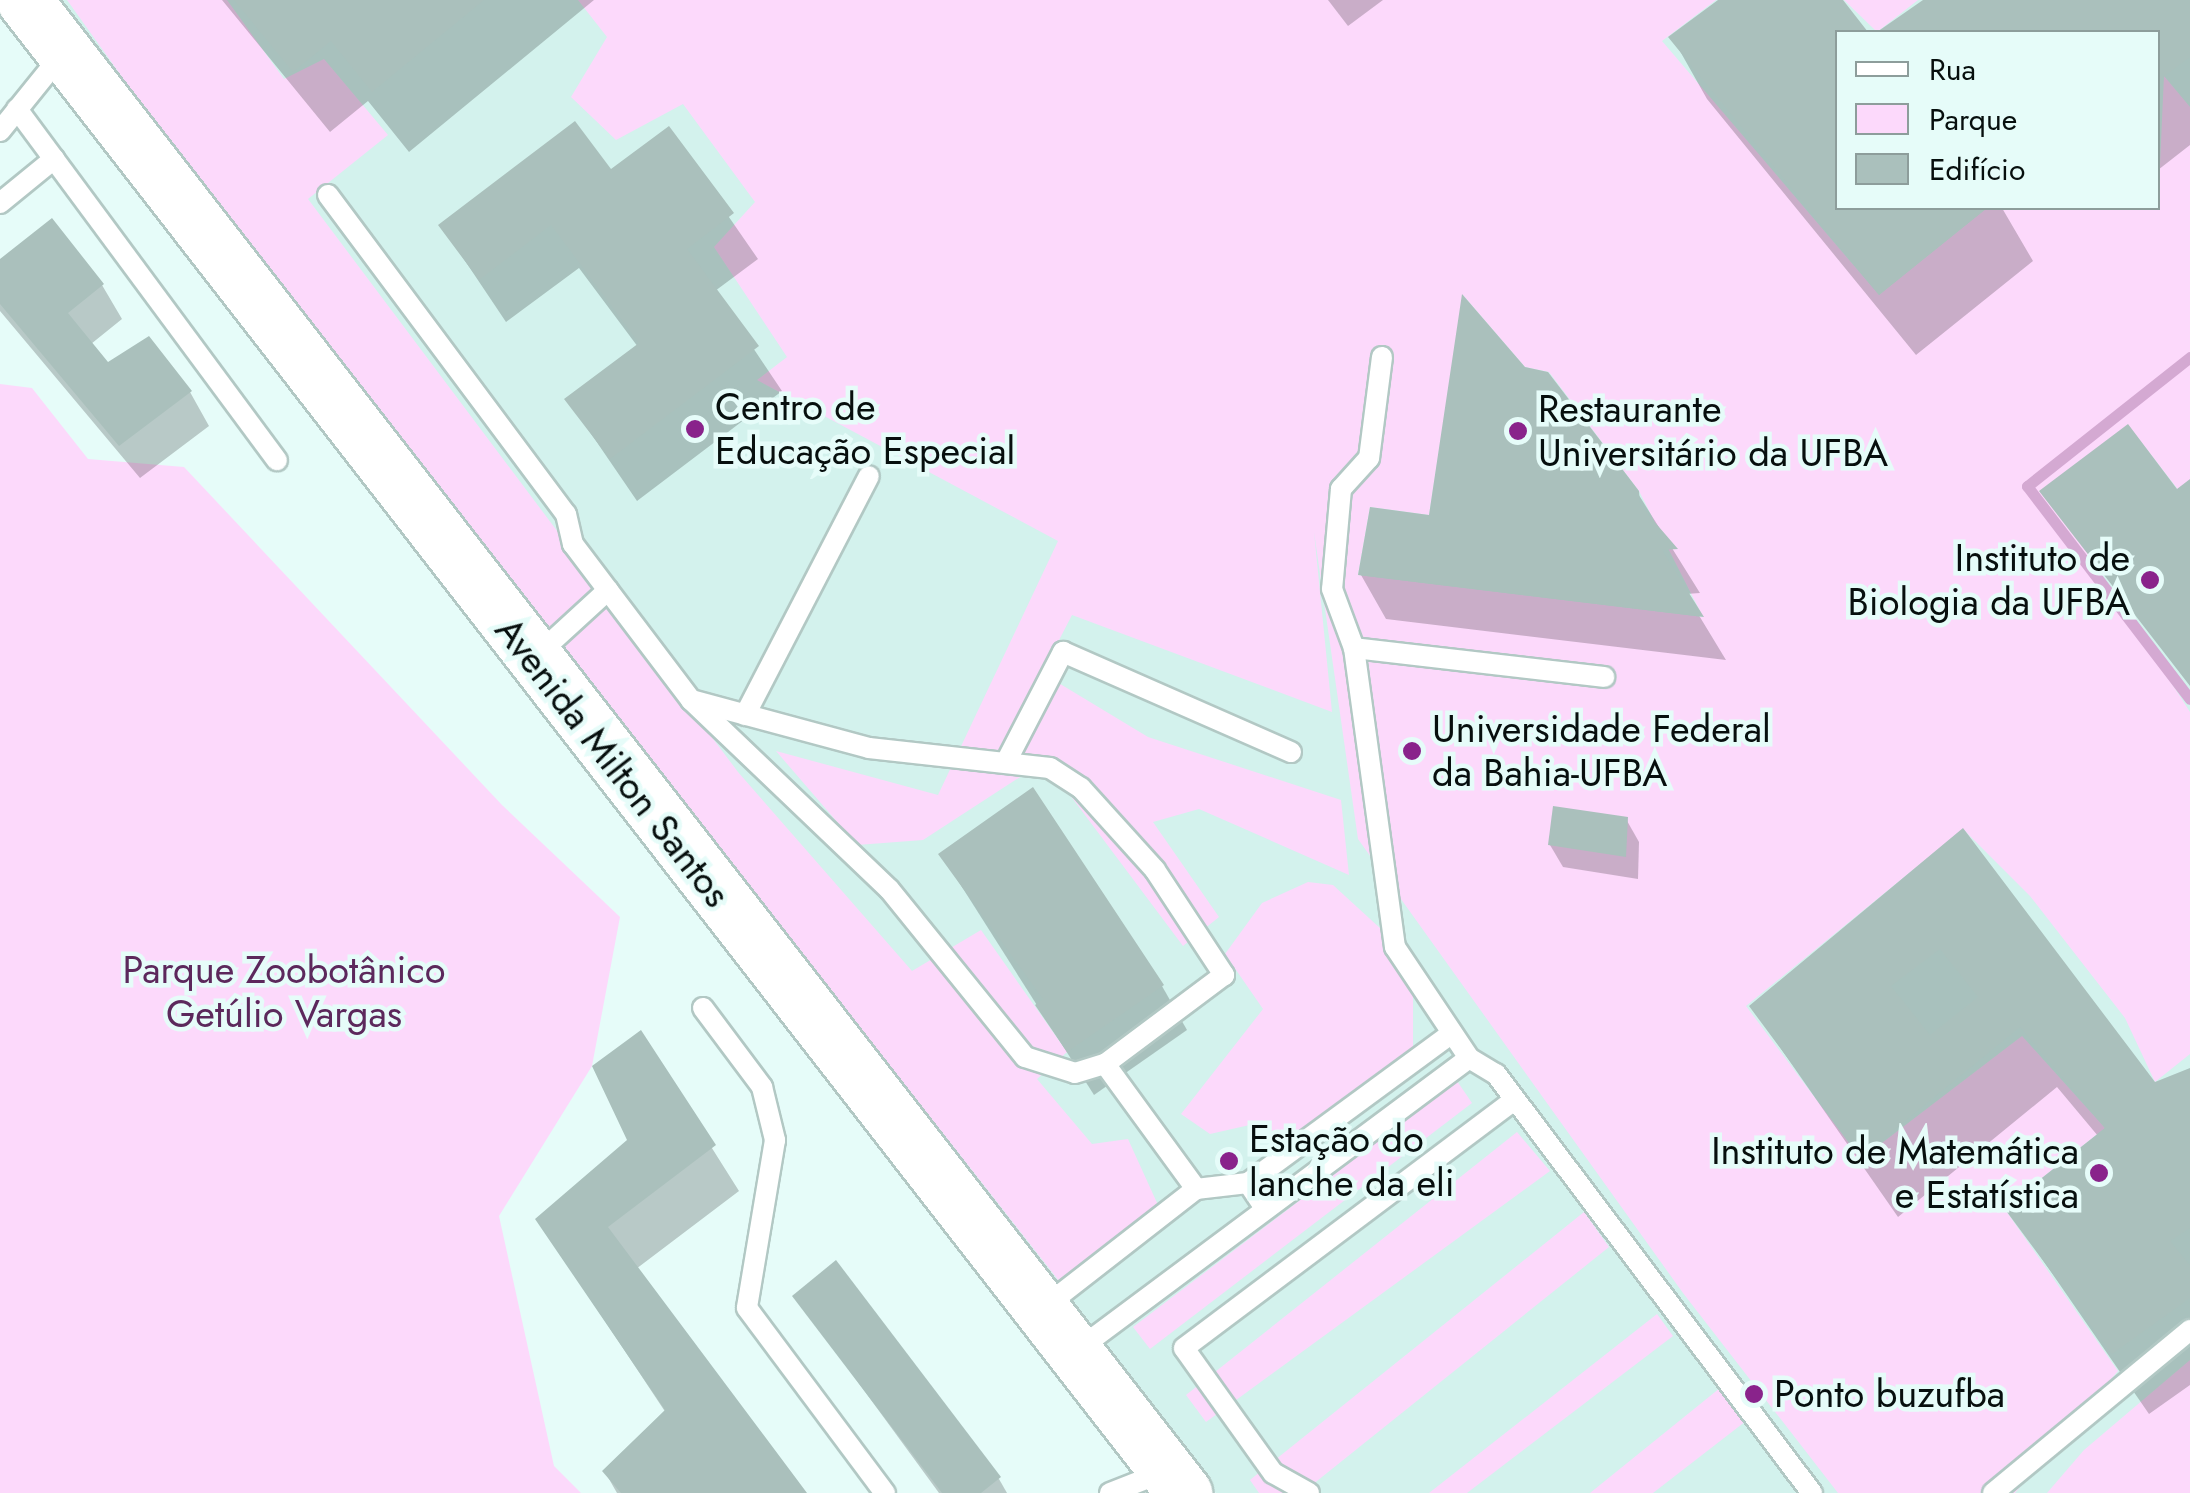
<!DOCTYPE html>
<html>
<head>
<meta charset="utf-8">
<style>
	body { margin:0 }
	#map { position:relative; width:2190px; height:1493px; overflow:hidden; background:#e6fcf9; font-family:Jost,sans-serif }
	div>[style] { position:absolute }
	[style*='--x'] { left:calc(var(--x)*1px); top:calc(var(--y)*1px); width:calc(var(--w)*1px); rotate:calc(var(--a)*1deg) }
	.built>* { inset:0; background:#d3f2ed }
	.green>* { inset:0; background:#fcd9fb }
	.shadow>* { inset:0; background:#0003 }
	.stream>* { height:11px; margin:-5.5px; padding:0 5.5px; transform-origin:5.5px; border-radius:5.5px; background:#d4a9d2 }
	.building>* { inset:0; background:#aac0bc }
	.roads { filter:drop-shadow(2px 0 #b2c8c4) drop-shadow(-2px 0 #b2c8c4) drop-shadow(0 2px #b2c8c4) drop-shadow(0 -2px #b2c8c4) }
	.lane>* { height:20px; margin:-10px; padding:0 10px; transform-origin:10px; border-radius:10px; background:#fff }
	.secondary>* { height:55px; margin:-27.5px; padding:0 27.5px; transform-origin:27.5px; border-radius:27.5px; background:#fff }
	.dots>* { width:28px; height:28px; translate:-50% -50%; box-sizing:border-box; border:5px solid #e6fcf9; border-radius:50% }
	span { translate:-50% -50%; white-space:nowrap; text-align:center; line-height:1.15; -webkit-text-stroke:9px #e6fcf9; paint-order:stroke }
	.poi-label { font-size:38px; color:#070f0e }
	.left { translate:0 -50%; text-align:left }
	.right { translate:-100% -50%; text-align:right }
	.street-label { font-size:38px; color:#070f0e }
	.park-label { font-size:38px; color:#5c285c }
	.legend { position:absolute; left:1835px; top:30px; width:325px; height:180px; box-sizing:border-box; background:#e6fcf9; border:2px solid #8d9d9b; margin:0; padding:12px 18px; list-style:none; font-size:30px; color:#070f0e }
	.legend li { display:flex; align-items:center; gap:20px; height:50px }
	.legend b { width:50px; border:2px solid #8d9d9b }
</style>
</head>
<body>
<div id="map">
	<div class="built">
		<i style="clip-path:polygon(evenodd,43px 0,2190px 0,2190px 1493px,1216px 1493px,43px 0,1838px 32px,2158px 32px,2158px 208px,1838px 208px,1838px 32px)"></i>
	</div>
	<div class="green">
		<i style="clip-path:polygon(67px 0,227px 0,284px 79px,324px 59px,388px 135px,308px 199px,738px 772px,912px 971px,981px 930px,1067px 1052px,1037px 1079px,1092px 1144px,1128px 1139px,1158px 1205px,1059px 1281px,203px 190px)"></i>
		<i style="clip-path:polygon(evenodd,578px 0,1716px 0,1662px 41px,1879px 295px,1987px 208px,2158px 208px,2164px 76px,2190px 107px,2190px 505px,2128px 425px,2088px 553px,2190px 712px,2190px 1054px,2155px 1082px,2125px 1018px,2030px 896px,1963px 829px,1746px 1006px,1861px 1159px,2022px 1036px,2105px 1128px,2004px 1208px,2118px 1371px,2015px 1493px,1838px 1493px,1683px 1293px,1358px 839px,1314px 532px,1332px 712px,1072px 615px,1042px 673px,1148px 737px,1341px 800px,1349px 875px,1199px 809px,1153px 822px,1219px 917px,1183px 946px,1058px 779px,1037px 766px,923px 840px,857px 845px,776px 751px,938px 795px,1058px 541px,757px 380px,787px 357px,714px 247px,755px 202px,683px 104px,616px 140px,571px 97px,607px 37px,578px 0,1463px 295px,1525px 367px,1549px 372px,1639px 491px,1703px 617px,1358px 575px,1370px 507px,1429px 515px,1463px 295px)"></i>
		<i style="clip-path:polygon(1844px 0,1918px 0,1877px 32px)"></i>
		<i style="clip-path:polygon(0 384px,32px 388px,88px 459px,184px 467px,502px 805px,620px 917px,592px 1066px,499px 1216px,554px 1466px,581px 1493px,0 1493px)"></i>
		<i style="clip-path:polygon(1308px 882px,1333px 885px,1381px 929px,1413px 990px,1413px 1053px,1295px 1140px,1254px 1124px,1210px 1134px,1181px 1114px,1263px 1009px,1225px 954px,1262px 903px)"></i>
		<i style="clip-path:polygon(1457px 1081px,1472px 1103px,1150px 1349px,1133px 1327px)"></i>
		<i style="clip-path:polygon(1517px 1132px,1550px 1171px,1206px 1422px,1186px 1395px)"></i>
		<i style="clip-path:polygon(1584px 1212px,1609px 1247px,1302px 1493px,1259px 1493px,1250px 1480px)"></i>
		<i style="clip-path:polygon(1657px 1314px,1673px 1336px,1467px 1493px,1429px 1493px)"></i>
		<i style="clip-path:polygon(2190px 1360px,2190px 1493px,2047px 1493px,2084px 1450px)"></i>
		<i style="clip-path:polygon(1720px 1388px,1746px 1421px,1653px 1493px,1590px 1493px)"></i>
	</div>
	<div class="shadow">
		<i style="clip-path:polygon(222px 0,594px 0,409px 152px,368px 101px,330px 132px)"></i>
		<i style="clip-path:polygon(1328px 0,1383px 0,1348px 26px)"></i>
		<i style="clip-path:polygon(1722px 0,1840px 0,1865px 32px,1838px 32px,1838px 208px,2002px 208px,2033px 261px,1916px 355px,1707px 99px,1672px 37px)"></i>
		<i style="clip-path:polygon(1927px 0,2190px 0,2190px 145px,2158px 170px,2158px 32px,1882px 32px)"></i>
		<i style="clip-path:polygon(668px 129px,758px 259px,715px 291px,782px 391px,637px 501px,568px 400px,638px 347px,579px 268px,506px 322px,441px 225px,610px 173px)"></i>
		<i style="clip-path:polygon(0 262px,102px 285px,122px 319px,91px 344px,108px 365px,190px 392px,209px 426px,140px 478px,0 311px)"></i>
		<i style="clip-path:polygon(2190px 482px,2190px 684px,2042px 491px,2177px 492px)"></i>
		<i style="clip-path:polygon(1637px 492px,1700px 593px,1686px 594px,1726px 660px,1386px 619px,1361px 575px)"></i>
		<i style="clip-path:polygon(1626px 819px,1639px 842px,1638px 879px,1563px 867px,1550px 845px)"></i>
		<i style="clip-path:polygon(1963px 832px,2154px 1085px,2190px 1071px,2190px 1385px,2149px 1414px,2007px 1208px,2098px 1136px,2057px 1087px,1898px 1217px,1752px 1007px)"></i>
		<i style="clip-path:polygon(941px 854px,1162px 986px,1187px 1030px,1094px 1095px)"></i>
		<i style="clip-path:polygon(640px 1034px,739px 1191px,636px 1269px,804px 1493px,617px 1493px,605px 1472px,666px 1413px,538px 1220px,630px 1140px)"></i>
		<i style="clip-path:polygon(795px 1296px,999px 1479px,1007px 1493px,939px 1493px)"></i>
	</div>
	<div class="stream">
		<i style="--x:2190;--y:357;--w:208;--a:141.6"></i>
		<i style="--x:2027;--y:486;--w:268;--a:52.6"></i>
	</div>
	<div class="building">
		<i style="clip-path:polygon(234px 0,484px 0,372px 92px,331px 41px,293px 72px)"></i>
		<i style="clip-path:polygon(1718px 0,1843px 0,1868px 32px,1838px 32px,1838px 208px,1987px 208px,1879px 295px,1668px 37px)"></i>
		<i style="clip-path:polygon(1923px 0,2190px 0,2190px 57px,2158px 81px,2158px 32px,1877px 32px)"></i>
		<i style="clip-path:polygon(575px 121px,611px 169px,669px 126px,734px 213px,687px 249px,759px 346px,610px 459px,564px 399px,639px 343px,551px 225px,479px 280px,438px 225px)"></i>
		<i style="clip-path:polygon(52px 218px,104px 284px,68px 313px,108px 362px,149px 336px,192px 391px,119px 446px,0 304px,0 259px)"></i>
		<i style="clip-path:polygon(1462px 294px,1525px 367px,1548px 372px,1639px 491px,1640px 505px,1678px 549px,1662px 550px,1704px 617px,1358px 575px,1370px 507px,1429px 515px)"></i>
		<i style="clip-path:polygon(2128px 424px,2177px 489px,2190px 479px,2190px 686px,2039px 491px)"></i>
		<i style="clip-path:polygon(1033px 787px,1164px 985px,1067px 1052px,1035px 1005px,1043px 999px,938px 854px)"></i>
		<i style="clip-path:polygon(1553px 806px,1628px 817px,1626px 857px,1548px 845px)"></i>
		<i style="clip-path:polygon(evenodd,1963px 828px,2155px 1082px,2190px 1068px,2190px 1228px,2170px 1241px,2190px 1265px,2190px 1298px,2112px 1354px,2004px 1208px,2105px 1128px,2020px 1027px,1861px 1157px,1749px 1006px,1963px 828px,1940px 949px,1978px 997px,1930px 1035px,1891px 986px,1940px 949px)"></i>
		<i style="clip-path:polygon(641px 1030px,716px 1145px,608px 1227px,807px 1493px,621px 1493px,602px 1471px,665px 1410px,535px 1219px,627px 1140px,592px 1066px)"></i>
		<i style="clip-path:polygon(836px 1260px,1001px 1477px,981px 1493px,942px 1493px,792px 1296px)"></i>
	</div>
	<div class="roads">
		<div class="lane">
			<i style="--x:17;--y:109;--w:437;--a:53.5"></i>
			<i style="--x:0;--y:131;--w:100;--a:-51.1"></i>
			<i style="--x:328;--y:195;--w:398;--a:53.3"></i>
			<i style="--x:566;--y:514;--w:31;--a:77"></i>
			<i style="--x:573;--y:544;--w:196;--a:52.9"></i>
			<i style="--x:691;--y:700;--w:274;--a:43.7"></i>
			<i style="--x:889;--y:889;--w:216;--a:51"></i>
			<i style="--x:1025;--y:1057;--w:52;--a:17.7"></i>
			<i style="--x:1075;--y:1073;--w:31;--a:-17"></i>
			<i style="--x:0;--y:203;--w:70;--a:-39.2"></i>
			<i style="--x:1382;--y:357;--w:102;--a:97.3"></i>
			<i style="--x:1369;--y:458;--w:42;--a:132.1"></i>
			<i style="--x:1341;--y:489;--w:100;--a:95.1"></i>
			<i style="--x:1332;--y:589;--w:63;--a:69.6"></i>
			<i style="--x:1354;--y:648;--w:302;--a:82.2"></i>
			<i style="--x:1395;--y:947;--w:133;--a:56.3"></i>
			<i style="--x:1469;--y:1058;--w:31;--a:31"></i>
			<i style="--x:1496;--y:1074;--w:525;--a:52.98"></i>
			<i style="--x:1354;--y:648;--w:252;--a:6.6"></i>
			<i style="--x:535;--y:657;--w:99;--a:-42.5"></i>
			<i style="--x:691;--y:700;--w:184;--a:15.1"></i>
			<i style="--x:869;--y:748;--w:182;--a:6.3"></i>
			<i style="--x:1050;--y:768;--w:37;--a:33"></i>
			<i style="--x:1081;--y:788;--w:110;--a:47.9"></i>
			<i style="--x:1155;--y:870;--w:126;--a:56.7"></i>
			<i style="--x:1224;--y:975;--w:149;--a:143.2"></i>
			<i style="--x:1105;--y:1064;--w:155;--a:53.9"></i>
			<i style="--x:745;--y:715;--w:269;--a:-62.6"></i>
			<i style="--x:1007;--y:760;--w:122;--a:-62.6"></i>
			<i style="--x:1063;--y:652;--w:249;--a:23.7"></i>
			<i style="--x:703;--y:1008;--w:99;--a:53.2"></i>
			<i style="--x:762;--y:1087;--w:55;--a:76.2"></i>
			<i style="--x:775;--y:1140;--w:170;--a:99.5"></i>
			<i style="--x:747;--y:1308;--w:231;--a:53.3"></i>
			<i style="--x:1248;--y:1183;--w:253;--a:-36.3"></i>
			<i style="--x:1043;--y:1308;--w:194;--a:-37.9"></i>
			<i style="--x:1196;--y:1189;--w:52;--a:-6.6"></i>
			<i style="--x:1248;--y:1183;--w:27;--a:56"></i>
			<i style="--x:1076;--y:1351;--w:490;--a:-36.7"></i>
			<i style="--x:1110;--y:1493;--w:58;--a:-21.3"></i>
			<i style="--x:1309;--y:1493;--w:41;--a:-150.9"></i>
			<i style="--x:1273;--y:1473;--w:153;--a:-125.5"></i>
			<i style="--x:1184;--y:1348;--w:413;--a:-36.9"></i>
			<i style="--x:1993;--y:1493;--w:256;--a:-39.6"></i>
		</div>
		<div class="secondary">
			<i style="--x:24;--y:0;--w:1891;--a:52.15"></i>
		</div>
	</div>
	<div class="dots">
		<i style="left:695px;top:429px;background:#89238b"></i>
		<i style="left:1518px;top:431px;background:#89238b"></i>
		<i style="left:2150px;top:580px;background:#89238b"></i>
		<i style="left:1412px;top:751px;background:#89238b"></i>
		<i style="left:1229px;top:1161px;background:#89238b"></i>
		<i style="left:2099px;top:1173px;background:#89238b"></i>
		<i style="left:1754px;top:1394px;background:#89238b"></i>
	</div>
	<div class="poi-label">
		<span class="left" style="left:715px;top:429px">Centro de<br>Educação Especial</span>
		<span class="left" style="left:1538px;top:431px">Restaurante<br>Universitário da UFBA</span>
		<span class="right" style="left:2130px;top:580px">Instituto de<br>Biologia da UFBA</span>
		<span class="left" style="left:1432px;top:751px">Universidade Federal<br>da Bahia-UFBA</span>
		<span class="left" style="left:1249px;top:1161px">Estação do<br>lanche da eli</span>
		<span class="right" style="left:2079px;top:1173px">Instituto de Matemática<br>e Estatística</span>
		<span class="left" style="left:1774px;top:1394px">Ponto buzufba</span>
	</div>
	<div class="street-label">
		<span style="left:613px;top:762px;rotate:52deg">Avenida Milton Santos</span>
	</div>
	<div class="park-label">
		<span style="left:284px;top:992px">Parque Zoobotânico<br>Getúlio Vargas</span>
	</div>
	<ul class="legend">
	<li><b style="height:12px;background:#fff"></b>Rua</li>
	<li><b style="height:28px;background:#fcd9fb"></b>Parque</li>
	<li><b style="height:28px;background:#aac0bc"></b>Edifício</li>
	</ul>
</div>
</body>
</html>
